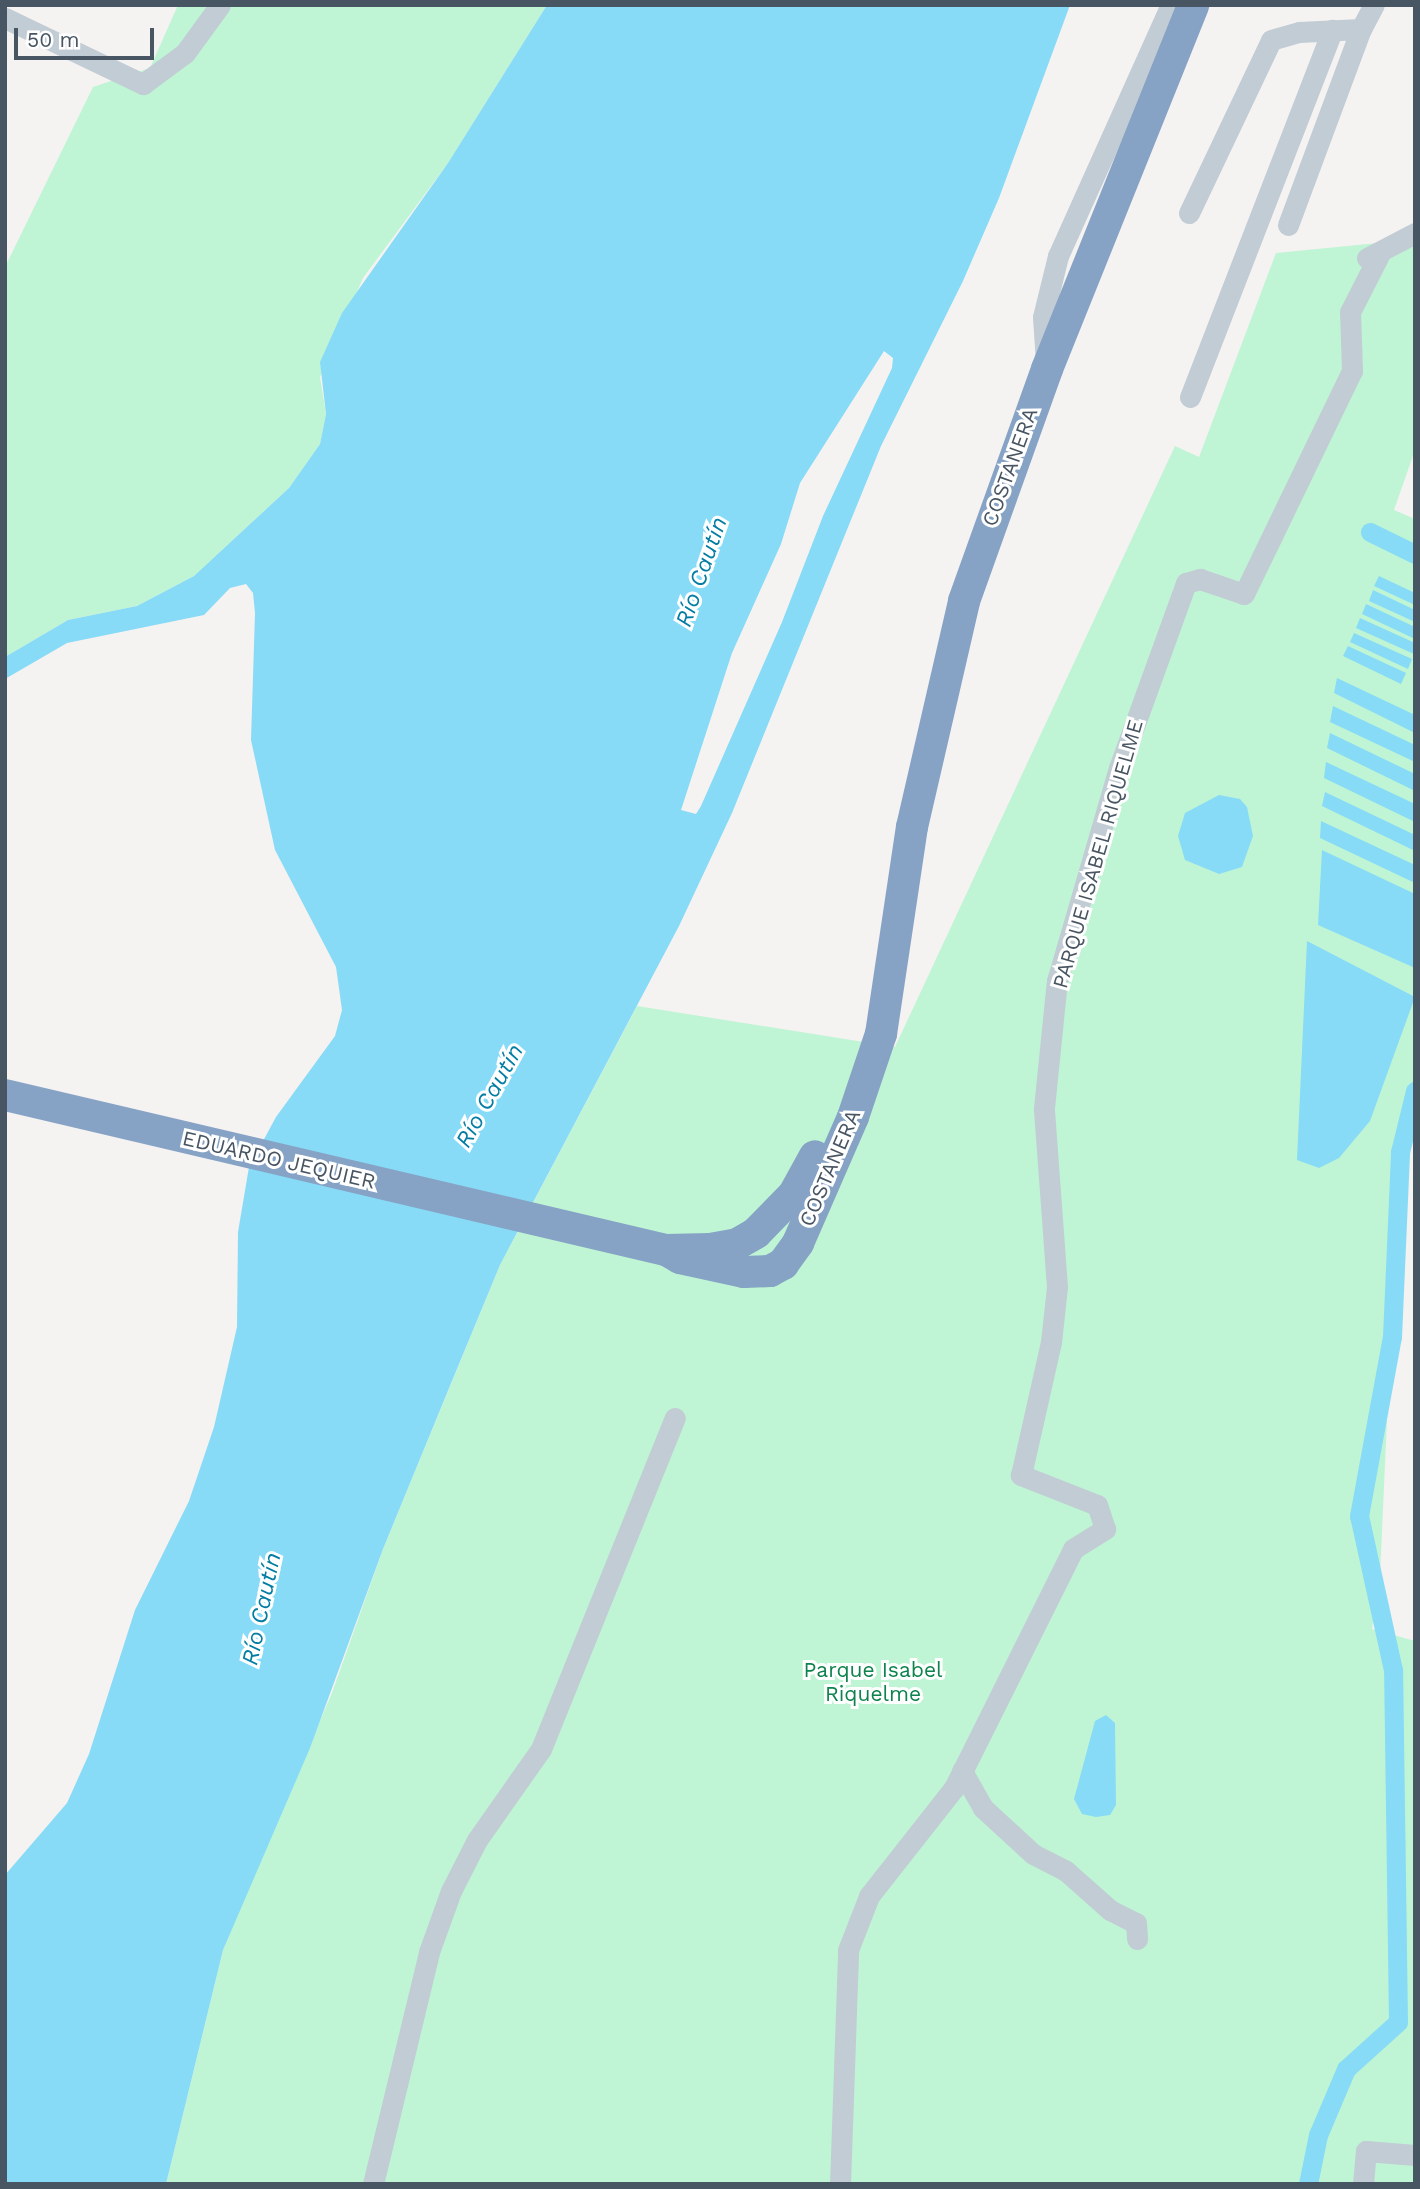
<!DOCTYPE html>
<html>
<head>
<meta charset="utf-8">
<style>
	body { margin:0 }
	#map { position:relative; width:1420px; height:2189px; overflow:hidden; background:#f5f2f2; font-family:"Work Sans",sans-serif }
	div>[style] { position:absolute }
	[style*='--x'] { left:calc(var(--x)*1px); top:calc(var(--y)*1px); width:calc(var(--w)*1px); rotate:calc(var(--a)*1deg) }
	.green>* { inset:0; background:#bff5d5 }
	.water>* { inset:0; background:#87dbf6 }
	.canal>* { height:19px; margin:-9.5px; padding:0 9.5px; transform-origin:9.5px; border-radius:9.5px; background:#87dbf6 }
	.minor>* { height:21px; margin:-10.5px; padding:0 10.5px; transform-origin:10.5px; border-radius:10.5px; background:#c2ccd5 }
	.highway>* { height:32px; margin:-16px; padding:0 16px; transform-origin:16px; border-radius:16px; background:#86a3c5 }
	span { translate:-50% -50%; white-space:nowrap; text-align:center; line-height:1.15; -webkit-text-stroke:6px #fff; paint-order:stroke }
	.street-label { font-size:21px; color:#485562 }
	.park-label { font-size:21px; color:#0e824c }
	.water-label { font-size:23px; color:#037da3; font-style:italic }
	.frame { position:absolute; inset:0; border:7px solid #485562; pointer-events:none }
	.scale { position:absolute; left:14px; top:28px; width:140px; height:32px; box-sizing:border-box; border:4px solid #485562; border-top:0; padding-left:9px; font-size:21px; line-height:24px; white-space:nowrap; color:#485562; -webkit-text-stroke:5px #fff; paint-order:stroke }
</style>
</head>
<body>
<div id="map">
	<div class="green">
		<i style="clip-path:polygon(178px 5px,547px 5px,448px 163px,363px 278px,320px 377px,326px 414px,320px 444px,289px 488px,194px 576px,137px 606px,68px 620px,5px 657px,5px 267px,93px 87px,150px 68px)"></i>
		<i style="clip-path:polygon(1378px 243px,1415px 243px,1415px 450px,1394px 510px,1415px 519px,1415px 1091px,1400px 1129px,1380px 1576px,1372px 1629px,1415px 1641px,1415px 2184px,166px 2184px,223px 1950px,248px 1887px,332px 1693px,383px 1549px,500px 1265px,637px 1006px,895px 1047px,1175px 446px,1199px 457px,1276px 253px)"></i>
	</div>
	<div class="water">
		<i style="clip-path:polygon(evenodd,547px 5px,1070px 5px,999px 198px,963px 281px,881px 446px,732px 813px,679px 926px,500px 1265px,452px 1381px,383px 1549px,310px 1748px,223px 1950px,166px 2184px,5px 2184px,5px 1875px,67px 1803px,89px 1754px,135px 1610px,189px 1501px,214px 1427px,237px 1327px,238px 1232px,249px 1167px,276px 1117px,335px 1036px,342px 1010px,336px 967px,275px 850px,251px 740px,255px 613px,253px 593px,246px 584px,230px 588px,204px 615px,67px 643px,5px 679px,5px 657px,68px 620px,137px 606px,194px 576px,289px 488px,320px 444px,326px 414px,320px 362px,342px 313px,448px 163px,547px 5px,884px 351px,893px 358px,892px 368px,823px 516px,782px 622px,701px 806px,696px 814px,681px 810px,732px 653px,781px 544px,800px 483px,884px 351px)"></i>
		<i style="clip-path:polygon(1379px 576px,1415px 593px,1415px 605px,1374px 586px)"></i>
		<i style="clip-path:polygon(1373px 590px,1415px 610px,1415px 622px,1369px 601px)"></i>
		<i style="clip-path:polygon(1366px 604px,1415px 627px,1415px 639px,1362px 614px)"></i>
		<i style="clip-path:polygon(1360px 618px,1415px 643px,1414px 654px,1356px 628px)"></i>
		<i style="clip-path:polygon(1354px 633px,1412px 659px,1408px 669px,1350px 642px)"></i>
		<i style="clip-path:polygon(1348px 646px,1406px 673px,1401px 684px,1343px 656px)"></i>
		<i style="clip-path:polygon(1337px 678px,1415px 715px,1415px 733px,1334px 693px)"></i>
		<i style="clip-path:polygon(1333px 706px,1415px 745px,1415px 762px,1330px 722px)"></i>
		<i style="clip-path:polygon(1330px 733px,1415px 774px,1415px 791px,1327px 748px)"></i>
		<i style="clip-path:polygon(1326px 762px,1415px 804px,1415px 822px,1324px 778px)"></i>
		<i style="clip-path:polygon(1325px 792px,1415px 835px,1415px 851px,1322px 806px)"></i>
		<i style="clip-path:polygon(1219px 795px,1240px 799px,1247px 807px,1253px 836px,1242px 867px,1219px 874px,1185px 860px,1178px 836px,1185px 813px)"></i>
		<i style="clip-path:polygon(1321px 821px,1415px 865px,1415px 883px,1320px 838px)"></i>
		<i style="clip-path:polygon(1322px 850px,1415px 894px,1415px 968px,1318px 925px)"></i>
		<i style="clip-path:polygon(1307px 941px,1415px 997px,1370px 1121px,1339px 1158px,1319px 1168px,1297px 1160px)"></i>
		<i style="clip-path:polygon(1106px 1715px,1115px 1723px,1116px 1805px,1110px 1815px,1096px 1817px,1082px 1814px,1074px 1799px,1095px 1721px)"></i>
	</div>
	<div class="canal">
		<i style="--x:1370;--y:532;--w:50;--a:26.1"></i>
		<i style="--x:1308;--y:2184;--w:50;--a:-78.5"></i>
		<i style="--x:1318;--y:2135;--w:72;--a:-67"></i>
		<i style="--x:1346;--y:2069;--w:70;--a:-42.1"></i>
		<i style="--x:1398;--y:2022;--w:352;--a:-90.8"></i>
		<i style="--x:1393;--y:1670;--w:158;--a:-102.4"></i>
		<i style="--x:1359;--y:1516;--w:182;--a:-79.6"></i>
		<i style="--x:1392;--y:1337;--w:185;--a:-87.5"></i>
		<i style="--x:1400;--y:1152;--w:63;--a:-76.2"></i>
	</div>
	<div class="minor">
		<i style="--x:5;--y:18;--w:153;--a:25.6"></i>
		<i style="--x:143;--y:84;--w:52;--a:-36.4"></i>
		<i style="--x:185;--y:53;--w:59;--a:-53.9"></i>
		<i style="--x:1189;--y:213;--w:191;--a:-64.6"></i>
		<i style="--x:1271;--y:40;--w:29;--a:-16"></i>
		<i style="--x:1299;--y:32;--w:62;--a:-2.8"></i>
		<i style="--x:1361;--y:29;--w:27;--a:-62"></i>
		<i style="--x:1288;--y:225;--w:209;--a:-69.6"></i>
		<i style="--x:1367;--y:258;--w:54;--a:-27.5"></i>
		<i style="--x:1046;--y:362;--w:45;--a:-93.8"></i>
		<i style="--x:1043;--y:317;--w:63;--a:-76.2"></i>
		<i style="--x:1058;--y:256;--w:275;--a:-65.8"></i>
		<i style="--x:1190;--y:397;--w:394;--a:-68.8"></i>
		<i style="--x:962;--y:1771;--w:43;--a:60.4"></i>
		<i style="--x:983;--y:1808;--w:68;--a:42.6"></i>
		<i style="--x:1033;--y:1854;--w:37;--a:27"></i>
		<i style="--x:1066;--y:1871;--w:59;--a:41.6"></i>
		<i style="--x:1110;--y:1910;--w:29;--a:27"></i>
		<i style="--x:1136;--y:1923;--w:16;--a:86"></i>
		<i style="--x:373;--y:2184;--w:239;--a:-76.4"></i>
		<i style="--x:429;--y:1952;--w:65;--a:-70.2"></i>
		<i style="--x:451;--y:1891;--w:57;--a:-63"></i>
		<i style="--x:477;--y:1840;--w:111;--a:-54.9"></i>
		<i style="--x:541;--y:1749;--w:357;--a:-68"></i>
		<i style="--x:840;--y:2184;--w:234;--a:-88"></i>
		<i style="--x:848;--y:1950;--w:58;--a:-68.7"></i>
		<i style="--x:869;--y:1896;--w:137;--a:-51.8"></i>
		<i style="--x:954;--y:1788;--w:267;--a:-63.5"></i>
		<i style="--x:1073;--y:1549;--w:38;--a:-32"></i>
		<i style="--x:1105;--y:1529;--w:25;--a:-108"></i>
		<i style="--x:1097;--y:1505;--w:82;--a:-158.5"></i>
		<i style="--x:1021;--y:1475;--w:136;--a:-77.3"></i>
		<i style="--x:1051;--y:1342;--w:55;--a:-83.8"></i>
		<i style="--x:1057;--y:1287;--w:179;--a:-94.2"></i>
		<i style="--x:1044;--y:1108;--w:128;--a:-84.2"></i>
		<i style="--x:1057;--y:981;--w:222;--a:-73.8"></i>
		<i style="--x:1119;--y:768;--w:197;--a:-70.1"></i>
		<i style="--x:1186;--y:583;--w:15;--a:-16"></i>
		<i style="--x:1200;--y:579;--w:46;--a:18.8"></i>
		<i style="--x:1244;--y:594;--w:248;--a:-64.2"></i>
		<i style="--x:1352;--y:371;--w:59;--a:-91.9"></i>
		<i style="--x:1350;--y:312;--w:66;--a:-63"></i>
		<i style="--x:1363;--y:2184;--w:33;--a:-85"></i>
		<i style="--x:1366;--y:2151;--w:49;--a:4.7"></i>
	</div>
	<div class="highway">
		<i style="--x:5;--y:1095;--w:679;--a:13.2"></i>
		<i style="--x:666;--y:1250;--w:44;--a:-1.3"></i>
		<i style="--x:710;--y:1249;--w:27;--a:-10"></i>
		<i style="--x:737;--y:1244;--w:22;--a:-30"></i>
		<i style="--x:756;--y:1233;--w:54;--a:-45.7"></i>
		<i style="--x:794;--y:1194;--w:43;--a:-61.1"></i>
		<i style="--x:666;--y:1250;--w:16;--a:30"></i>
		<i style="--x:680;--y:1258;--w:66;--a:12.3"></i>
		<i style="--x:744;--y:1272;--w:26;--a:-2"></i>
		<i style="--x:770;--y:1271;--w:15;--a:-28"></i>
		<i style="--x:783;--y:1264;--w:26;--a:-54"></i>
		<i style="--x:798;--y:1243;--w:137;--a:-66.4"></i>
		<i style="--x:853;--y:1117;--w:88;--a:-71.4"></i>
		<i style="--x:881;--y:1034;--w:209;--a:-81.5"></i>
		<i style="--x:912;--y:827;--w:232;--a:-77"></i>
		<i style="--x:964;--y:601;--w:246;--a:-70.3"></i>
		<i style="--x:1047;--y:369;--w:392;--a:-68.1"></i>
	</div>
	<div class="street-label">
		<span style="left:1010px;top:467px;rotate:-70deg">COSTANERA</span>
		<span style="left:1098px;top:854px;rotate:-74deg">PARQUE ISABEL RIQUELME</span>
		<span style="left:279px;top:1160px;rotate:13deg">EDUARDO JEQUIER</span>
		<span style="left:830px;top:1168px;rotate:-67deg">COSTANERA</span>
	</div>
	<div class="park-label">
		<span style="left:873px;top:1682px">Parque Isabel<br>Riquelme</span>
	</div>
	<div class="water-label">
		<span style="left:702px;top:572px;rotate:-71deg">Río Cautín</span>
		<span style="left:490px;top:1096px;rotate:-61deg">Río Cautín</span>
		<span style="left:262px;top:1609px;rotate:-78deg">Río Cautín</span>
	</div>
	<div class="frame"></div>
	<div class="scale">50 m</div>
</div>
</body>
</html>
